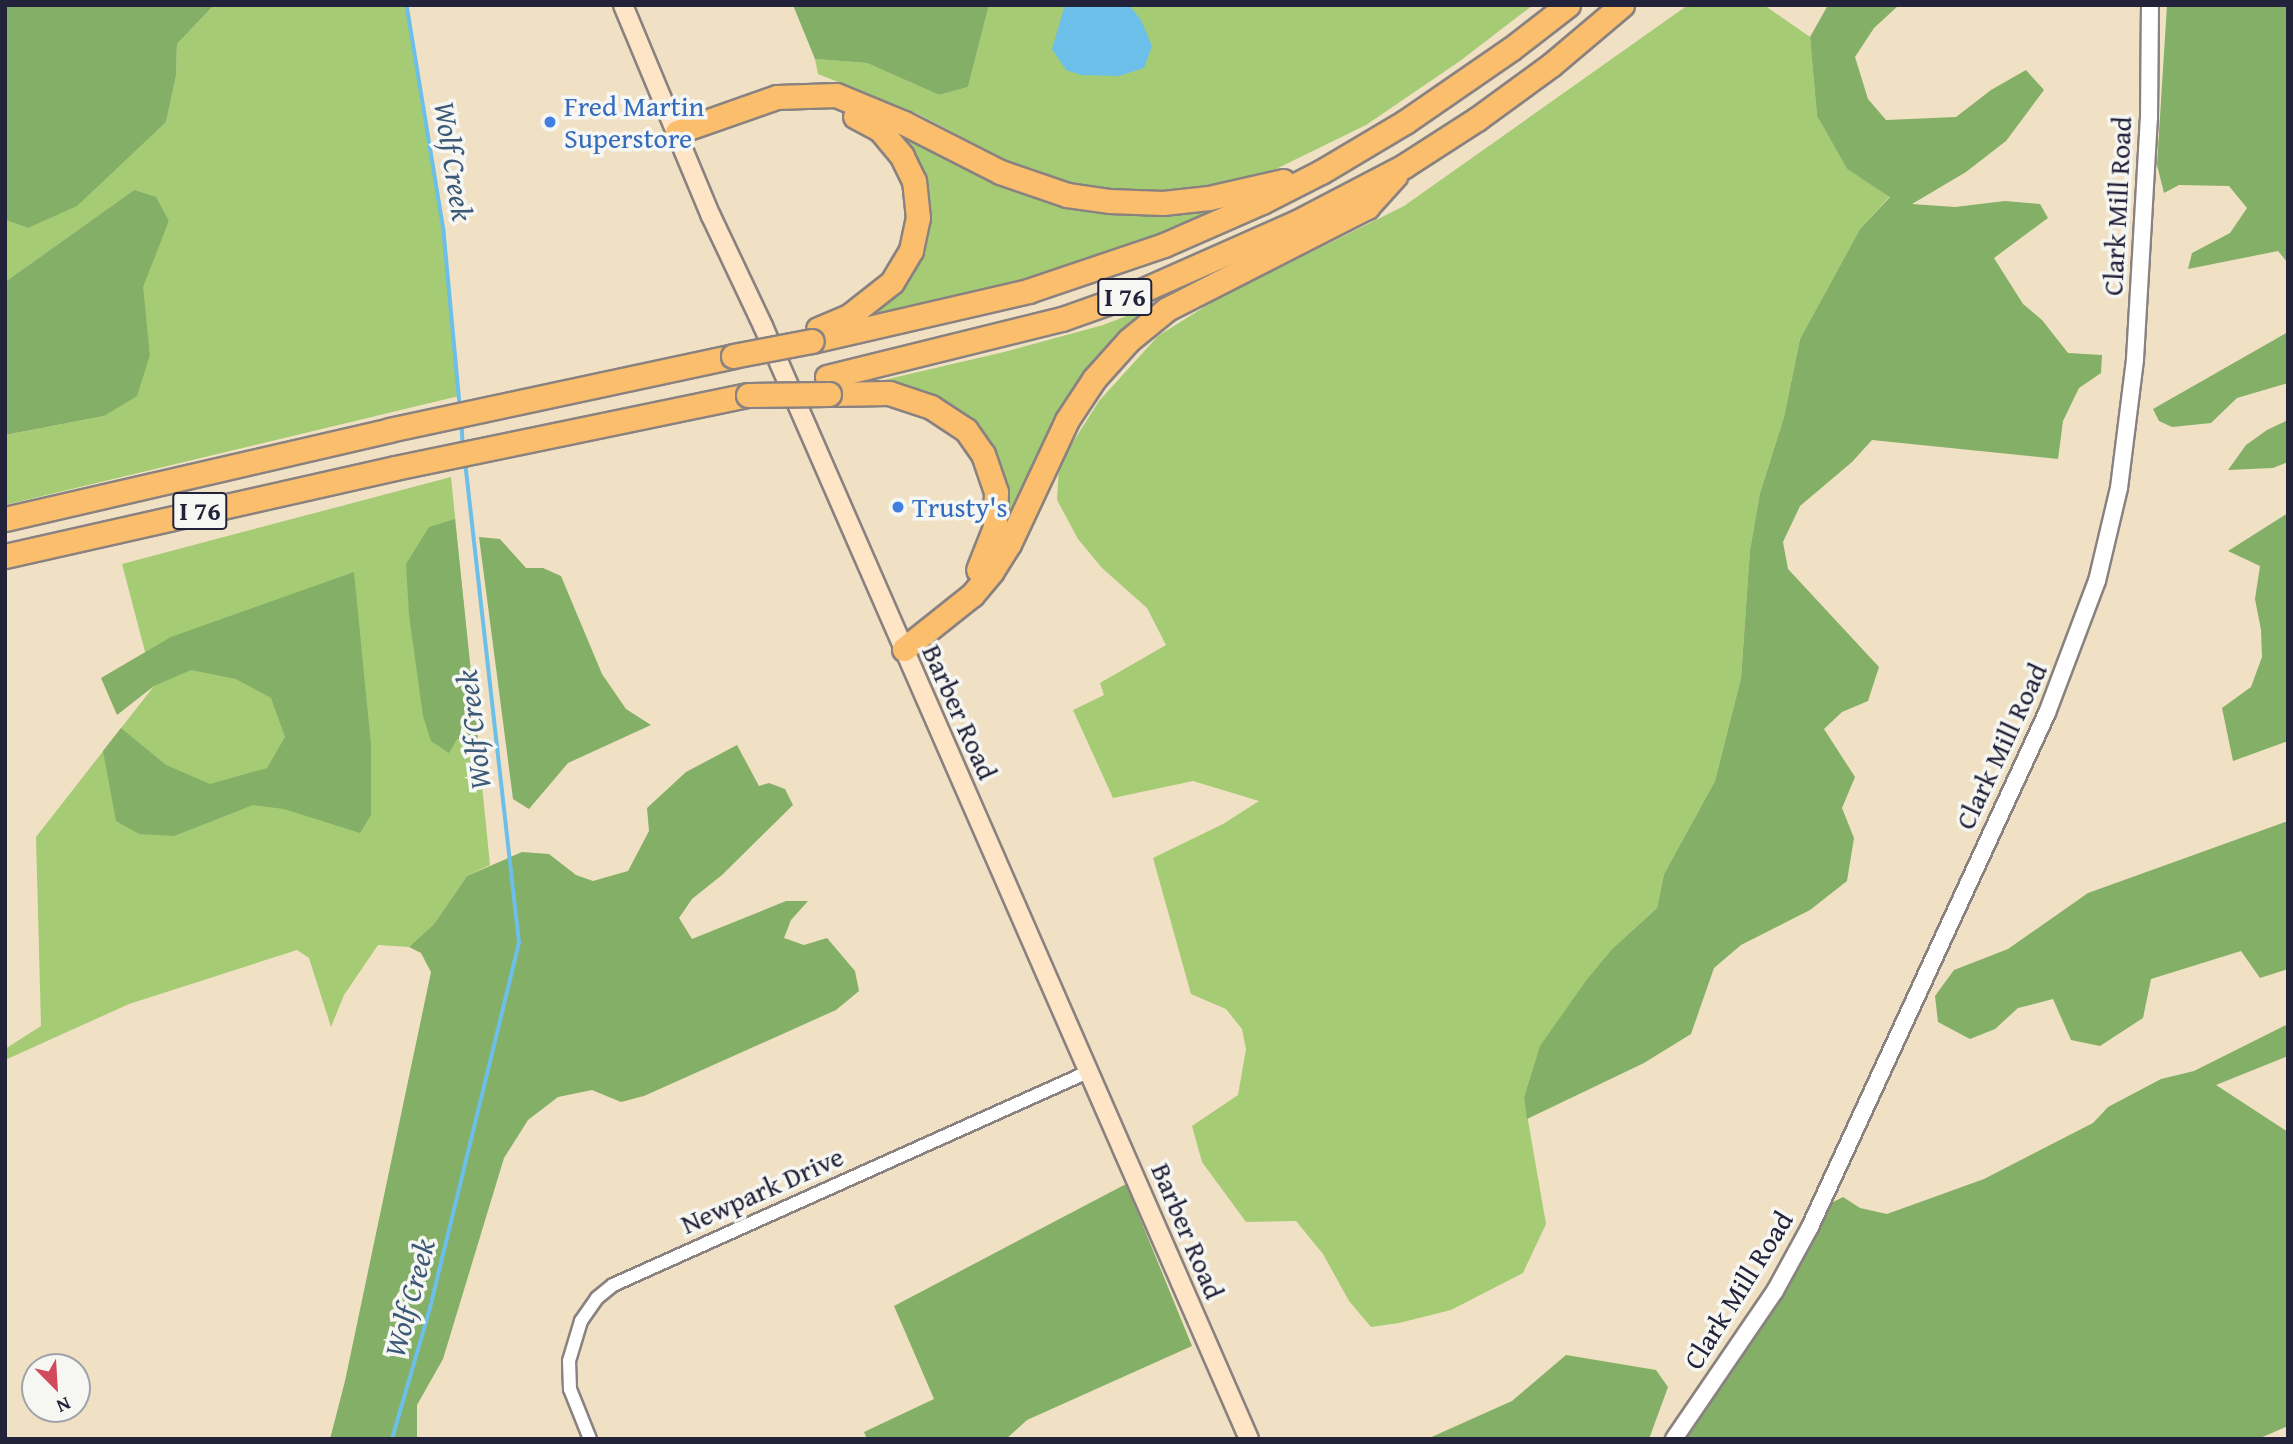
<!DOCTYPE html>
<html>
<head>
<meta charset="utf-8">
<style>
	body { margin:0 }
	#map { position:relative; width:2293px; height:1444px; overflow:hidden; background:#f0e1c4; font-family:"Gentium Book Plus",serif }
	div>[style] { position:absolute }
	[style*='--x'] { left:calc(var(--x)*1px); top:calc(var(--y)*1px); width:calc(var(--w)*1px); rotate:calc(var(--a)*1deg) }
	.green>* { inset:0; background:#a6cb75 }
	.forest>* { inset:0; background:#84af66 }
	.water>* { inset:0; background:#6cbfe8 }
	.stream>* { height:3.5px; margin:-1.75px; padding:0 1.75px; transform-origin:1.75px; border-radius:1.75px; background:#6cbfe8 }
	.roads { filter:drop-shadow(2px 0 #898280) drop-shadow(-2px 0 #898280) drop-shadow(0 2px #898280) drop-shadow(0 -2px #898280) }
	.minor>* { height:12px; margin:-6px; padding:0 6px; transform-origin:6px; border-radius:6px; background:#fff }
	.tertiary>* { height:16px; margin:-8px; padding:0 8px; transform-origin:8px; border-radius:8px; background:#fff }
	.secondary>* { height:18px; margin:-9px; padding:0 9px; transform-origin:9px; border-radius:9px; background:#fde5c5 }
	.motorway>* { height:23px; margin:-11.5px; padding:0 11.5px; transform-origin:11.5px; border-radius:11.5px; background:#fabe6d }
	.bridges { filter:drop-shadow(2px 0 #898280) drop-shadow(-2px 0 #898280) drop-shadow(0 2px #898280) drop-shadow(0 -2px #898280) }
	.motorway-bridge>* { height:23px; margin:-11.5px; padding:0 11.5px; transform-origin:11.5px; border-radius:11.5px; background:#fabe6d }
	.dots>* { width:19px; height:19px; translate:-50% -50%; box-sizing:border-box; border:4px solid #f6f6f2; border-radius:50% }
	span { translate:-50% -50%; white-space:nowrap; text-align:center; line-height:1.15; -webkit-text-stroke:7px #f6f6f2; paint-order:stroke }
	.shield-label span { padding:2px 5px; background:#f6f6f2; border:2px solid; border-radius:5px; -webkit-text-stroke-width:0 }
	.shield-label { font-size:26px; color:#22223b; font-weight:700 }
	.shop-label { font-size:28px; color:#366cbe }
	.left { translate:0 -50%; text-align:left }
	.street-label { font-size:28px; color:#22223b }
	.water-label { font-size:30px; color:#3c5978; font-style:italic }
	.frame { position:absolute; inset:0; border:7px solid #22223b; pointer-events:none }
	.north { position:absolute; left:21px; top:1353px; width:70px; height:70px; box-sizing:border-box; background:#f6f6f2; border:2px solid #a1a1a9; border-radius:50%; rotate:156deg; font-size:19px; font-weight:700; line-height:28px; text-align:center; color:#22223b }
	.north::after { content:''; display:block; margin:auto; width:24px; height:32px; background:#d1495b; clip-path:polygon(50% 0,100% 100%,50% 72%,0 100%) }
</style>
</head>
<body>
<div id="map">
	<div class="green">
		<i style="clip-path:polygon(214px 5px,407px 5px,444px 232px,459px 396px,5px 505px,5px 435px,104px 416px,150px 355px,142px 287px,169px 221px,134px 190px,5px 282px,5px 220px,28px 228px,53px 216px,105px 177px,166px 122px,176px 76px,177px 44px)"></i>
		<i style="clip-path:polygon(989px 5px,1533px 5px,1460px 61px,1366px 125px,1276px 169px,1221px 184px,1171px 191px,1123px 190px,1069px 182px,1026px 170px,916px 113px,818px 74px,815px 59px,867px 63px,939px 95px,968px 87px)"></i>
		<i style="clip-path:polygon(1688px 5px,1764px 5px,1810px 37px,1817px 116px,1847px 169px,1890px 196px,1860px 229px,1800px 339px,1784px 417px,1760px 493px,1750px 550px,1741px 678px,1715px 781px,1664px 874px,1657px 908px,1612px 949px,1587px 979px,1540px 1047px,1524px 1097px,1546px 1224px,1523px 1273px,1451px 1310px,1399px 1323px,1371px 1327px,1349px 1301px,1323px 1254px,1296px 1221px,1246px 1222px,1202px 1162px,1192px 1126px,1238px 1095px,1246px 1049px,1242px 1029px,1226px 1009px,1191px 994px,1153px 858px,1223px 824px,1259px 801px,1193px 781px,1113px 798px,1073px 710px,1104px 695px,1100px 683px,1166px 645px,1147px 608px,1102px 568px,1078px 539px,1057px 500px,1059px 464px,1099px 401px,1158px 336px,1217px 299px,1404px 206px)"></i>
		<i style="clip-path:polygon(897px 131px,950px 161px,1022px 192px,1078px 208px,1136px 213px,1241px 202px,1116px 252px,1003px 285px,876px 316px,873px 313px,897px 292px,917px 262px,923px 239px,890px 135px)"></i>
		<i style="clip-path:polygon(1171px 299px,1123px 340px,997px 555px,981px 441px,858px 386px,1004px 352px,1103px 325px)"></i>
		<i style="clip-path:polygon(451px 477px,490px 865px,467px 876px,434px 924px,409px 947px,378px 945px,344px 995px,331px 1027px,309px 958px,297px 950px,129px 1004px,5px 1060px,5px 1049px,41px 1026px,36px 837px,154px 686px,122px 564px)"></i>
	</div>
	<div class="forest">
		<i style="clip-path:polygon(5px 5px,214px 5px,177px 44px,176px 76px,166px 122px,77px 206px,28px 228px,5px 220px)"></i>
		<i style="clip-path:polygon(793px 5px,989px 5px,968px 87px,939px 95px,867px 63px,815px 59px)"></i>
		<i style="clip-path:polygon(1828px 5px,1899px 5px,1874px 28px,1855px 57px,1868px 99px,1886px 120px,1956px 117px,1991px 90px,2026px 70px,2044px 90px,2006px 141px,1966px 172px,1912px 204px,1955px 207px,2005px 201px,2040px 204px,2048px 218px,1994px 258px,2023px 304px,2042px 320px,2068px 353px,2102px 355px,2101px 373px,2079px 388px,2063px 421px,2058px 459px,1872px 440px,1852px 462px,1800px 506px,1783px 542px,1788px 569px,1879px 667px,1868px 701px,1842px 712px,1824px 729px,1855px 777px,1842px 808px,1854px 838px,1847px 881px,1810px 910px,1741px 945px,1714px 968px,1691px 1034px,1644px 1063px,1527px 1119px,1524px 1097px,1540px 1046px,1587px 979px,1612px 949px,1657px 908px,1664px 874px,1715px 781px,1741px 678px,1750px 550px,1760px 493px,1784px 417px,1800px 339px,1860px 229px,1890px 197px,1847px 169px,1817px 116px,1810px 37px)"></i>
		<i style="clip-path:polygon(2167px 5px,2288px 5px,2288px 263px,2278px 251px,2188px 269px,2192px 253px,2230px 233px,2247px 208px,2229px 186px,2179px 185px,2164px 193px,2157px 165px)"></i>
		<i style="clip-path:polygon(134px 190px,156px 197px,169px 221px,143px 287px,150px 355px,137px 396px,104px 416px,5px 435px,5px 282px)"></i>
		<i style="clip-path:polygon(2288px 332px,2288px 383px,2237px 398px,2211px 423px,2172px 427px,2159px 421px,2153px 409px)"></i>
		<i style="clip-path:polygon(2288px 420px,2288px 462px,2273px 468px,2228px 470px,2246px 445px,2267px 430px)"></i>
		<i style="clip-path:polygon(2288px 513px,2288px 741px,2233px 761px,2222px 708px,2251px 687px,2262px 657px,2261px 630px,2255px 599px,2260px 566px,2228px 551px)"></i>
		<i style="clip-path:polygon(455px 519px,478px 739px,457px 739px,449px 753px,431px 741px,423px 716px,409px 615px,406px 564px,429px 527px)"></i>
		<i style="clip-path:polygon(479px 537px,500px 539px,526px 568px,543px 568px,561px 576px,602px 674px,626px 709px,651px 725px,568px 763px,529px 809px,513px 799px)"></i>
		<i style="clip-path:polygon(354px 572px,371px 745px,371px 815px,360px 833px,284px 809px,253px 805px,174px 836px,139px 834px,116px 821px,103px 751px,121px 728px,166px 765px,210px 784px,267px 768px,285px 737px,271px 698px,236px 679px,191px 670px,154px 686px,117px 715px,101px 678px,171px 637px)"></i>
		<i style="clip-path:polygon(737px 745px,759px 786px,769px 783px,785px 789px,793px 805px,722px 875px,692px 899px,679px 918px,692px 939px,786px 901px,808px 901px,791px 920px,784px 938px,804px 945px,827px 938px,855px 971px,859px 991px,836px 1010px,644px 1096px,621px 1102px,592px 1090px,558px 1097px,528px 1120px,504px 1158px,443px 1359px,417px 1405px,417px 1439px,330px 1439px,345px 1381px,431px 972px,421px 953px,409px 947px,434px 924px,467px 876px,522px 852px,549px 854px,576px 875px,593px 881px,628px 871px,649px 831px,647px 808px,686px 772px)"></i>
		<i style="clip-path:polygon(2288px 821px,2288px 969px,2260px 978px,2241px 951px,2151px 979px,2143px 1018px,2100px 1046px,2071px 1040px,2053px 999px,2018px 1008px,1995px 1029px,1970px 1039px,1938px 1022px,1935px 996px,1954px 970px,2008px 949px,2088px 893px)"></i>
		<i style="clip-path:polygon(2288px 1024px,2288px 1056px,2216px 1085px,2288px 1132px,2288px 1426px,2258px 1439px,1683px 1439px,1718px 1392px,1760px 1322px,1791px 1283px,1829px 1204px,1843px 1197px,1860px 1208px,1887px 1214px,1984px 1179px,2093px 1123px,2108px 1107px,2161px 1079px,2194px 1071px)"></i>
		<i style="clip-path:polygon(1126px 1184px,1192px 1346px,1027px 1420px,1006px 1439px,867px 1439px,864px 1432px,934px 1399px,894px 1306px)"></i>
		<i style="clip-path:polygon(1566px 1355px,1656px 1370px,1668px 1387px,1649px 1439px,1427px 1439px,1512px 1401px)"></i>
	</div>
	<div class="water">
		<i style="clip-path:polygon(1065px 5px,1129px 5px,1141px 20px,1152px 46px,1144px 68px,1119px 76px,1081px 75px,1066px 70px,1052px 49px)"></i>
	</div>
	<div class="stream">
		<i style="--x:407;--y:5;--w:230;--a:80.7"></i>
		<i style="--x:444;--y:232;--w:175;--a:84.7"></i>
		<i style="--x:462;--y:424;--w:20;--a:87"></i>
		<i style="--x:392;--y:1439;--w:136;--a:-73.8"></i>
		<i style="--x:430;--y:1308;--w:376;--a:-76.3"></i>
		<i style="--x:519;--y:943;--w:484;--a:-96.4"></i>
	</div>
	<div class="roads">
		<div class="minor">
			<i style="--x:590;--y:1439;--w:54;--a:-111.8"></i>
			<i style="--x:570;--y:1389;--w:28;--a:-92"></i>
			<i style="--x:569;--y:1361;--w:42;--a:-73.3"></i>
			<i style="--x:581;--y:1321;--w:28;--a:-55"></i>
			<i style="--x:597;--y:1298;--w:21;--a:-39"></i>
			<i style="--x:613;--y:1285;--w:523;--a:-24.16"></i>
		</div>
		<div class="tertiary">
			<i style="--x:1674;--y:1439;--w:179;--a:-55.7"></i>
			<i style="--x:1775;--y:1291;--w:73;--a:-61.3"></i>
			<i style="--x:1810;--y:1227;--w:566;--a:-65.25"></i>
			<i style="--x:2047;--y:713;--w:141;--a:-69.3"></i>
			<i style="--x:2097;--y:581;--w:96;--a:-76.7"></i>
			<i style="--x:2119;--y:488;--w:130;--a:-82.9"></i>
			<i style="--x:2135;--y:359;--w:241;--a:-86.7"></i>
			<i style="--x:2149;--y:118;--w:113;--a:-89.5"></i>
		</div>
		<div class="secondary">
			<i style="--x:623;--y:5;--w:229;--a:67.4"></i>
			<i style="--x:711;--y:216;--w:122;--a:64.7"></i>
			<i style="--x:763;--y:326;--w:1214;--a:66.41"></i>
		</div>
		<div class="motorway">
			<i style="--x:677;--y:132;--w:106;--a:-19.3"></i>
			<i style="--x:777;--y:97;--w:59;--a:-1.9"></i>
			<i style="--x:836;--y:95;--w:74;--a:22.4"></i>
			<i style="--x:904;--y:123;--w:108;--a:27"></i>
			<i style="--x:1000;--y:172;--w:71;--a:18.9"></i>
			<i style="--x:1067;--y:195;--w:42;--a:8.1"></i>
			<i style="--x:1109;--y:201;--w:54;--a:2.1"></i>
			<i style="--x:1163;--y:203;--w:46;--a:-6.2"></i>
			<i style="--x:1209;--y:198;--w:76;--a:-12.9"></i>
			<i style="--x:818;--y:329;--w:34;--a:-23"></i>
			<i style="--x:849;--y:316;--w:55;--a:-38.3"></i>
			<i style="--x:892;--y:282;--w:37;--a:-59"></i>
			<i style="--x:911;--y:250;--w:33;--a:-78"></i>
			<i style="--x:918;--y:218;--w:37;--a:-96"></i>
			<i style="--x:914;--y:181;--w:28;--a:-116"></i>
			<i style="--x:902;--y:156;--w:35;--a:-130"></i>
			<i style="--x:879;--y:129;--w:27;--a:-152"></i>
			<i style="--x:812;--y:341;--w:222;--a:-13"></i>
			<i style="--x:1028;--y:291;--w:144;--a:-18.7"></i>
			<i style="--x:1164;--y:245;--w:107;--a:-23.7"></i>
			<i style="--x:1262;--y:202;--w:66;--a:-27"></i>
			<i style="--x:1321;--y:172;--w:98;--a:-30.8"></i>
			<i style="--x:1405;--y:122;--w:129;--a:-34.6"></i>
			<i style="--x:1511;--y:49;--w:72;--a:-37.7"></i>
			<i style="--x:827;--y:377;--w:242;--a:-13.9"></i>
			<i style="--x:1062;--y:319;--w:84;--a:-19.5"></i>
			<i style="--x:1141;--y:291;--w:171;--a:-23.9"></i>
			<i style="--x:1297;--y:222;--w:121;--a:-27.6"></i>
			<i style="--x:1404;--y:166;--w:87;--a:-32.8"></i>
			<i style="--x:1477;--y:119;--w:92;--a:-36.1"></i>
			<i style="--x:1551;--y:65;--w:93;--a:-40.2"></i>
			<i style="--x:829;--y:394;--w:60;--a:-1"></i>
			<i style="--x:889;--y:393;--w:44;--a:18.4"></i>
			<i style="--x:931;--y:407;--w:42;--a:33.3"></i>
			<i style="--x:966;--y:430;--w:29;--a:55"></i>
			<i style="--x:983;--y:454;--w:40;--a:71.1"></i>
			<i style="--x:996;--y:492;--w:35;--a:92"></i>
			<i style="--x:995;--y:527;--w:46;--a:111.6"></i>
			<i style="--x:5;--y:519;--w:394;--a:-13"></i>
			<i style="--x:389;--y:430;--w:352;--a:-12.1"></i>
			<i style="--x:5;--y:556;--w:400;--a:-12.7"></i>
			<i style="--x:395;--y:468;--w:360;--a:-11.7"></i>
			<i style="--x:904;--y:649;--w:87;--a:-38.5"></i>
			<i style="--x:972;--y:595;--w:31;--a:-50"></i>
			<i style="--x:992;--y:571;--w:32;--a:-58"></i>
			<i style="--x:1009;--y:544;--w:137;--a:-64.9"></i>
			<i style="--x:1067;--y:420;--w:49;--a:-56.6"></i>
			<i style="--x:1094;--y:379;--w:52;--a:-48.1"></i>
			<i style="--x:1129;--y:340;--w:49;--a:-39.2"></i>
			<i style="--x:1167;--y:309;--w:225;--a:-27"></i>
			<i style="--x:1367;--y:207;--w:42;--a:-47.9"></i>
		</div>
	</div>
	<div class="bridges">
		<div class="motorway-bridge">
			<i style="--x:733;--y:356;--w:80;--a:-10.8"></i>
			<i style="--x:748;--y:395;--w:81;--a:-0.7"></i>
		</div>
	</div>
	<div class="dots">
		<i style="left:550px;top:122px;background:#3f7fe0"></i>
		<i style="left:898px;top:507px;background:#3f7fe0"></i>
	</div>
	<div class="shield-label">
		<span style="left:1125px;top:297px">I 76</span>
		<span style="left:200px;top:511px">I 76</span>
	</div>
	<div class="shop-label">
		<span class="left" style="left:564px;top:122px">Fred Martin<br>Superstore</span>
		<span class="left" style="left:912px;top:507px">Trusty's</span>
	</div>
	<div class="street-label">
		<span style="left:2117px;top:206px;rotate:-87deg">Clark Mill Road</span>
		<span style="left:960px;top:712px;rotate:66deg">Barber Road</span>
		<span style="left:2001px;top:746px;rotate:-65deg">Clark Mill Road</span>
		<span style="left:762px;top:1190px;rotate:-24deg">Newpark Drive</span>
		<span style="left:1188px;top:1231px;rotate:67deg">Barber Road</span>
		<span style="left:1738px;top:1290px;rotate:-58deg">Clark Mill Road</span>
	</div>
	<div class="water-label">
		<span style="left:454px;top:161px;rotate:81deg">Wolf Creek</span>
		<span style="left:473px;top:730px;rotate:-97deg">Wolf Creek</span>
		<span style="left:409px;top:1298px;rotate:-75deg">Wolf Creek</span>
	</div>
	<div class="frame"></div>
	<div class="north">N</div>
</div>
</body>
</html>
